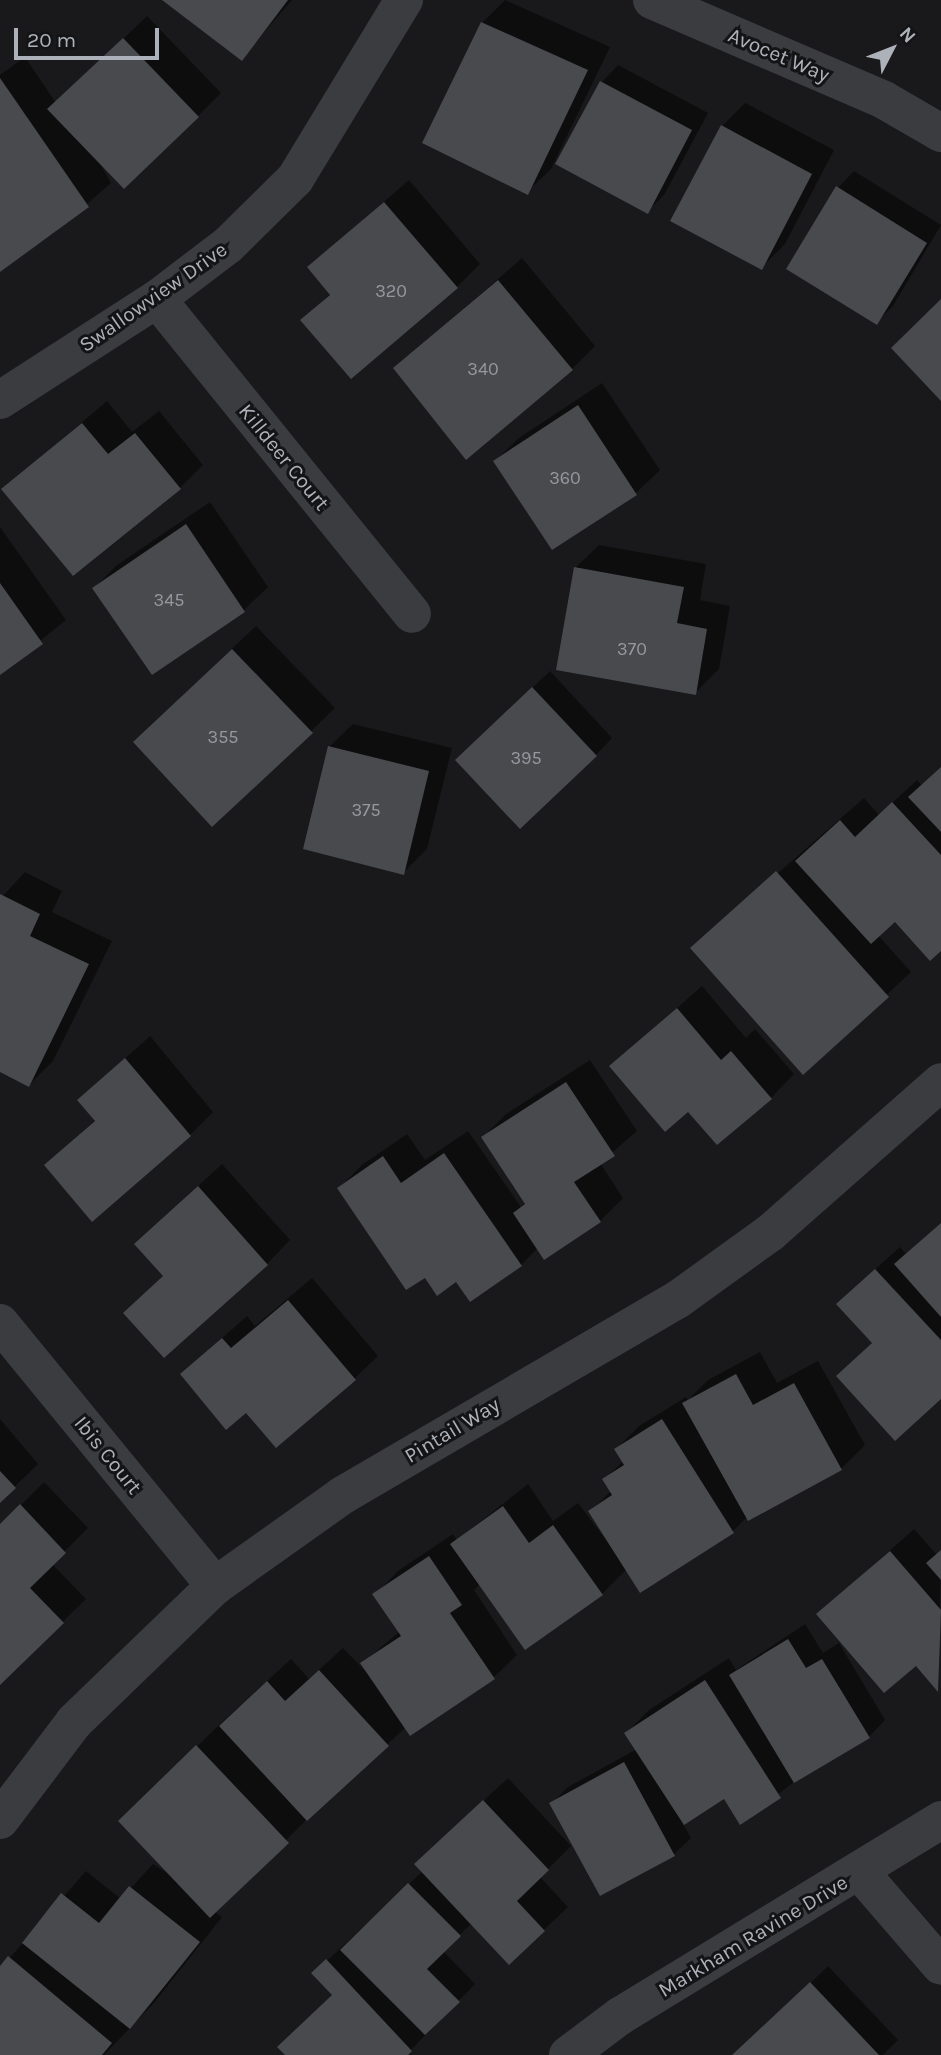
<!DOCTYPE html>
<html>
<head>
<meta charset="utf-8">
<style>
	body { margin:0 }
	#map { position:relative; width:941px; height:2055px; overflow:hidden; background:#19191b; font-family:Karla,sans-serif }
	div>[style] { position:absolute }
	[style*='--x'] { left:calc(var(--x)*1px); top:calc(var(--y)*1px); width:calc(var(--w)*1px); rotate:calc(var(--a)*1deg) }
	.shadow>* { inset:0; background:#0007 }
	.building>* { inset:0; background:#484a4e }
	.street>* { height:38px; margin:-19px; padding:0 19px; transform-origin:19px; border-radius:19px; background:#3b3c40 }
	span { translate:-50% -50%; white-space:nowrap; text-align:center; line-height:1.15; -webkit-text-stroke:6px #141416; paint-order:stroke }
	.number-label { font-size:18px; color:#94989f }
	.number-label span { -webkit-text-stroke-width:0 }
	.street-label { font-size:21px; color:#adb2ba }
	.north { position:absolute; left:857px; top:14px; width:70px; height:70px; -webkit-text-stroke:5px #141416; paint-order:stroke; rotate:48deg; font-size:19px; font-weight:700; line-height:28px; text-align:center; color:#adb2ba }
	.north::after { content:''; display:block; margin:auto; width:24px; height:32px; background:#adb2ba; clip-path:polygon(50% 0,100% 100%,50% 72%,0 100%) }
	.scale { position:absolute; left:14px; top:28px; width:145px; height:32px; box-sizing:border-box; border:4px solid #adb2ba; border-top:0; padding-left:9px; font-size:21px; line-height:24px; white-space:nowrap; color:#adb2ba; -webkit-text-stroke:5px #141416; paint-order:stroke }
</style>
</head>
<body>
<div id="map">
	<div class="shadow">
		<i style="clip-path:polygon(165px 0,292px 0,241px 59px)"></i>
		<i style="clip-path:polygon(505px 0,610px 47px,551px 169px,527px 192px,482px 23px)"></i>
		<i style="clip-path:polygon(147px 16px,221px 93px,198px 116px,98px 160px,111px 183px,54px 233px,0 270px,0 75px,25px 57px,56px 103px)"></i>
		<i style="clip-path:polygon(618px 65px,708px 113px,664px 195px,648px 211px,602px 82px)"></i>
		<i style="clip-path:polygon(745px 103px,834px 150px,785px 244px,761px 268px,722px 126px)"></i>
		<i style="clip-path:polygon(854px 171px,941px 225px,893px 306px,876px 323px,838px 188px)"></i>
		<i style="clip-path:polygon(409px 180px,480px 264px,457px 287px,303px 320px,331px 293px,309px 267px)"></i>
		<i style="clip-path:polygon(522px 258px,595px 346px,572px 369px,395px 368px)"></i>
		<i style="clip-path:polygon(602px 383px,660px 470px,636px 493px,552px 548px,495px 461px,519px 438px)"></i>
		<i style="clip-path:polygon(107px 401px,132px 432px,159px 411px,203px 465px,180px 488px,4px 489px)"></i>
		<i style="clip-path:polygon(210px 502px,268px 587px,244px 610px,152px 673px,94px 588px,117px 565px)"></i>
		<i style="clip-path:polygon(0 527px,66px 620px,0 673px)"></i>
		<i style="clip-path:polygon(599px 545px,706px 564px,700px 600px,730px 606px,719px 669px,695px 693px,575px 568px)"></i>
		<i style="clip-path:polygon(256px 626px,335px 708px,213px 825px,158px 719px)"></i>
		<i style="clip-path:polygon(550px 671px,612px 738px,596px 755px,474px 743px)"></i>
		<i style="clip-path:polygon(353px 724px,452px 748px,427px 849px,403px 873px,329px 747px)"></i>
		<i style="clip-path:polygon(941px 767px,941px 948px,895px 919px,878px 935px,911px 972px,804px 1072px,692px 948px,864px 798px,879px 815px,917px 780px,922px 786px)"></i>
		<i style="clip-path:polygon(25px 872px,62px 891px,52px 912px,112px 941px,53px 1061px,29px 1085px,0 1071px,0 899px)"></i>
		<i style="clip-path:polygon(702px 986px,746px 1038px,755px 1029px,794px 1074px,771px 1098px,689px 1110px,611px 1066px)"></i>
		<i style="clip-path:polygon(150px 1036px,213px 1112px,190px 1135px,46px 1165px,96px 1119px,79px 1100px)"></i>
		<i style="clip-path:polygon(590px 1060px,637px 1131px,600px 1163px,623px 1198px,600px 1221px,538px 1248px,521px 1265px,457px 1280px,425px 1275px,339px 1188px,362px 1165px,407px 1134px,425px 1160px,468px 1131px,521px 1207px,526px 1202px,483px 1137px,506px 1114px)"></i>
		<i style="clip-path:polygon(222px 1164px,290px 1240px,267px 1264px,125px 1313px,164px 1275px,160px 1221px)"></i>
		<i style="clip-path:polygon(941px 1223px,941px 1396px,838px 1376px,873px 1342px,862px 1281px,900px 1247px,906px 1254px)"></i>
		<i style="clip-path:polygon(312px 1278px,378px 1356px,354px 1379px,246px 1411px,182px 1374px,247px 1316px,255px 1326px)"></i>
		<i style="clip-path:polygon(760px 1352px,777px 1383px,818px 1361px,865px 1445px,841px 1469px,748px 1516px,733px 1531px,627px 1569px,602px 1594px,480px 1584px,474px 1590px,517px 1655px,493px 1678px,406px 1727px,309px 1817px,215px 1912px,222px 1917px,154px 2003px,104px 2055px,0 2055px,0 1969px,86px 1871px,121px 1899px,153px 1864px,172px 1876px,121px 1821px,221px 1723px,291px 1659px,309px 1679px,343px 1648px,367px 1673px,363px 1663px,400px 1631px,375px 1595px,398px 1571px,453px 1534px,457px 1540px,528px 1484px,553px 1521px,578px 1503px,619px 1557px,591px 1511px,611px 1491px,604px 1480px,623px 1461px,616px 1449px,639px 1426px,686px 1397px,688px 1400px,708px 1380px)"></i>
		<i style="clip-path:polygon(0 1419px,38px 1464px,0 1501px)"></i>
		<i style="clip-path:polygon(44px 1482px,88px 1528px,52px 1564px,86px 1599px,0 1683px,0 1526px)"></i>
		<i style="clip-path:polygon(914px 1529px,937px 1555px,941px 1551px,938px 1689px,916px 1664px,819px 1614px)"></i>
		<i style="clip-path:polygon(805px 1624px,823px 1653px,839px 1643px,885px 1720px,869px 1737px,798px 1779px,741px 1822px,724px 1797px,683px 1824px,691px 1838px,674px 1854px,552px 1803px,568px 1787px,637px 1749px,626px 1733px,649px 1710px,729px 1658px,736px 1670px)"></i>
		<i style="clip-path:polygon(508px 1778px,571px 1846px,540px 1877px,568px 1907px,509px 1963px,472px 1923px,443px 1951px,475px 1984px,406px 2055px,287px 2055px,335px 1995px,314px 1973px,423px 1871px,440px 1841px)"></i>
		<i style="clip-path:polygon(828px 1966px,898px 2040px,883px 2055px,736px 2055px)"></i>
	</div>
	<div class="building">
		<i style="clip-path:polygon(162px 0,288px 0,242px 61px)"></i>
		<i style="clip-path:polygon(481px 22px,588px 70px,528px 195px,422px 143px)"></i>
		<i style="clip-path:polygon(123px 38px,199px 117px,124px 189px,47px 109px)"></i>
		<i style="clip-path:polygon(0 78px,89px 207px,0 272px)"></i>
		<i style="clip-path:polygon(600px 81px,692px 130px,648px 214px,555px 164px)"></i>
		<i style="clip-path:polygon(721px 125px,812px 174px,762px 270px,670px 221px)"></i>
		<i style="clip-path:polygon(836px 186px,927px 243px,877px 325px,786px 269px)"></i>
		<i style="clip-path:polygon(384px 202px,458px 288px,351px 379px,300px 320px,330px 295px,307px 267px)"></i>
		<i style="clip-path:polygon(498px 280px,573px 370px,466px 460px,393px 368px)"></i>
		<i style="clip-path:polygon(941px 299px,941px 401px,891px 348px)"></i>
		<i style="clip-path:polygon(578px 405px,637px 495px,552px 550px,493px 461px)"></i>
		<i style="clip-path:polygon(82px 423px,108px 454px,135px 433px,181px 489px,73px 576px,1px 489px)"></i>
		<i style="clip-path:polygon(186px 524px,245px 612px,152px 675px,92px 588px)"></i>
		<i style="clip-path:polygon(574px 567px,684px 587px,677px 623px,707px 629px,696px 695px,556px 670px)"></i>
		<i style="clip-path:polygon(0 583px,43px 644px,0 675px)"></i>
		<i style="clip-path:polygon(232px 649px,313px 733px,212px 827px,133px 742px)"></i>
		<i style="clip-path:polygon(532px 687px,597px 756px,520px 829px,455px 760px)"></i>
		<i style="clip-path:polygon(328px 746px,429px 771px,404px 875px,303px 849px)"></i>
		<i style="clip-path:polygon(941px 767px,941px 832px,908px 797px)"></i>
		<i style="clip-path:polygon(892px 802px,941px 855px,941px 951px,930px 961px,895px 922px,871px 944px,795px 861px,840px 820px,855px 837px)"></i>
		<i style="clip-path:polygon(776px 871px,889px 997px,803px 1075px,690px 948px)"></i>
		<i style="clip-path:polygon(0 894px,40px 914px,30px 936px,89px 964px,29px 1087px,0 1072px)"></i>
		<i style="clip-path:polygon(677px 1008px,721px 1060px,731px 1051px,772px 1099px,717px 1145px,688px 1112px,665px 1132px,609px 1066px)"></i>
		<i style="clip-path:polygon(125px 1058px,191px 1136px,92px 1222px,44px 1165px,95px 1121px,77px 1100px)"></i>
		<i style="clip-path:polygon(566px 1082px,615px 1156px,574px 1182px,601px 1222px,544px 1260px,513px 1213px,525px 1204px,481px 1137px)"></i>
		<i style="clip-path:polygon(444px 1153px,522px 1266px,470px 1302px,456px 1282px,437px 1296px,425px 1278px,406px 1290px,337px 1188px,383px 1156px,401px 1183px)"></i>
		<i style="clip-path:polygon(198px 1186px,268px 1265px,164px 1358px,123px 1313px,163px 1276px,134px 1244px)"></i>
		<i style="clip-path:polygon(941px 1223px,941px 1317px,894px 1264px)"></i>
		<i style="clip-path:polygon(875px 1269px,941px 1340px,941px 1399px,895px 1441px,836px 1376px,872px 1343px,836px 1304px)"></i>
		<i style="clip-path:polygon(288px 1300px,356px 1380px,276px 1448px,246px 1413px,226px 1430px,180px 1374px,222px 1338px,231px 1348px)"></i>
		<i style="clip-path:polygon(736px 1374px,753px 1405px,794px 1383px,842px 1470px,748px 1521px,682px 1403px)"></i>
		<i style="clip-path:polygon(662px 1419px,734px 1533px,640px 1593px,588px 1511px,612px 1495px,602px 1479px,624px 1465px,614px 1449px)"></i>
		<i style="clip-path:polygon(0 1471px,16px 1488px,0 1503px)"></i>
		<i style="clip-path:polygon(20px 1504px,66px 1553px,30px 1588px,64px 1623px,0 1685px,0 1524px)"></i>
		<i style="clip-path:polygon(503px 1506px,529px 1543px,553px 1525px,603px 1595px,525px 1650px,450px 1544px)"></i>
		<i style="clip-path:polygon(941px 1550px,941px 1580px,926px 1563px)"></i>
		<i style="clip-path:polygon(890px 1551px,941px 1610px,938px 1692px,916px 1666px,884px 1693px,816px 1614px)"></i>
		<i style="clip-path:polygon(429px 1556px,462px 1605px,450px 1613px,495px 1679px,410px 1736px,360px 1663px,401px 1636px,372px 1594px)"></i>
		<i style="clip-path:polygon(788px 1639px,806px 1668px,822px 1659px,870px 1738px,794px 1783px,729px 1675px)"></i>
		<i style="clip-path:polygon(319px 1670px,389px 1746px,307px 1821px,219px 1726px,267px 1681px,285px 1701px)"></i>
		<i style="clip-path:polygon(705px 1680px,781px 1798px,740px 1825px,724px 1799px,684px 1825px,624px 1733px)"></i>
		<i style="clip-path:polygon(196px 1745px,289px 1843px,210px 1918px,118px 1821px)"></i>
		<i style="clip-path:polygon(624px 1762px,675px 1856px,600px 1896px,549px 1803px)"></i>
		<i style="clip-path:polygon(483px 1800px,549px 1870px,517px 1901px,545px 1931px,509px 1965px,414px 1864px)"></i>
		<i style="clip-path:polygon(408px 1883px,461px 1936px,427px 1969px,460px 2002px,425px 2035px,340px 1950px)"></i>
		<i style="clip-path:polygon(129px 1886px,200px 1942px,130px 2029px,22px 1943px,61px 1893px,99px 1923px)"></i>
		<i style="clip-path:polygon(8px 1956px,112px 2043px,102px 2055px,0 2055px,0 1966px)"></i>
		<i style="clip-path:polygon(326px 1959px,412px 2051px,408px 2055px,285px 2055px,277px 2047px,332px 1995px,311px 1973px)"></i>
		<i style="clip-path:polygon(810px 1982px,879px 2055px,732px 2055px)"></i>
	</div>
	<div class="street">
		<i style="--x:652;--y:0;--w:253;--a:23.3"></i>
		<i style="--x:884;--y:100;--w:66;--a:30.1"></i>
		<i style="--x:157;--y:299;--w:405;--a:51"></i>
		<i style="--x:0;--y:400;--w:187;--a:-32.8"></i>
		<i style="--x:157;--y:299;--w:89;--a:-37.3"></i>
		<i style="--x:228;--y:245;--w:94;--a:-44.6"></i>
		<i style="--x:295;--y:179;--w:210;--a:-58.7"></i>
		<i style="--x:0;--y:1323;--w:340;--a:50.7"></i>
		<i style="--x:0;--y:1820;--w:123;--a:-52.9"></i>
		<i style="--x:74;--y:1722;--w:196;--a:-44"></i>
		<i style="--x:215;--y:1586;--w:157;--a:-35.4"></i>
		<i style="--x:343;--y:1495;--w:387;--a:-30.3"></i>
		<i style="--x:677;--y:1300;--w:115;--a:-35.8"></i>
		<i style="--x:770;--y:1233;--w:228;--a:-41.4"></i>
		<i style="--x:859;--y:1871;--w:125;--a:49.2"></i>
		<i style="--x:568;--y:2055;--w:65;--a:-36.9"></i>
		<i style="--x:620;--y:2016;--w:376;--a:-31.4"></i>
	</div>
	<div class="number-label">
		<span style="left:391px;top:291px">320</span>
		<span style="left:483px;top:369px">340</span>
		<span style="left:565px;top:478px">360</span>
		<span style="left:169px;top:600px">345</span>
		<span style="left:632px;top:649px">370</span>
		<span style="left:223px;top:737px">355</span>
		<span style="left:526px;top:758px">395</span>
		<span style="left:366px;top:810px">375</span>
	</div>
	<div class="street-label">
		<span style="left:779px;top:55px;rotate:23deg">Avocet Way</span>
		<span style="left:153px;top:297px;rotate:-35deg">Swallowview Drive</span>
		<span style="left:284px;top:457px;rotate:51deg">Killdeer Court</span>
		<span style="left:452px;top:1430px;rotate:-31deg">Pintail Way</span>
		<span style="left:108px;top:1455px;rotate:51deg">Ibis Court</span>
		<span style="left:753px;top:1936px;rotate:-31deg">Markham Ravine Drive</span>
	</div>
	<div class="north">N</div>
	<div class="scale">20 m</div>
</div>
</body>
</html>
